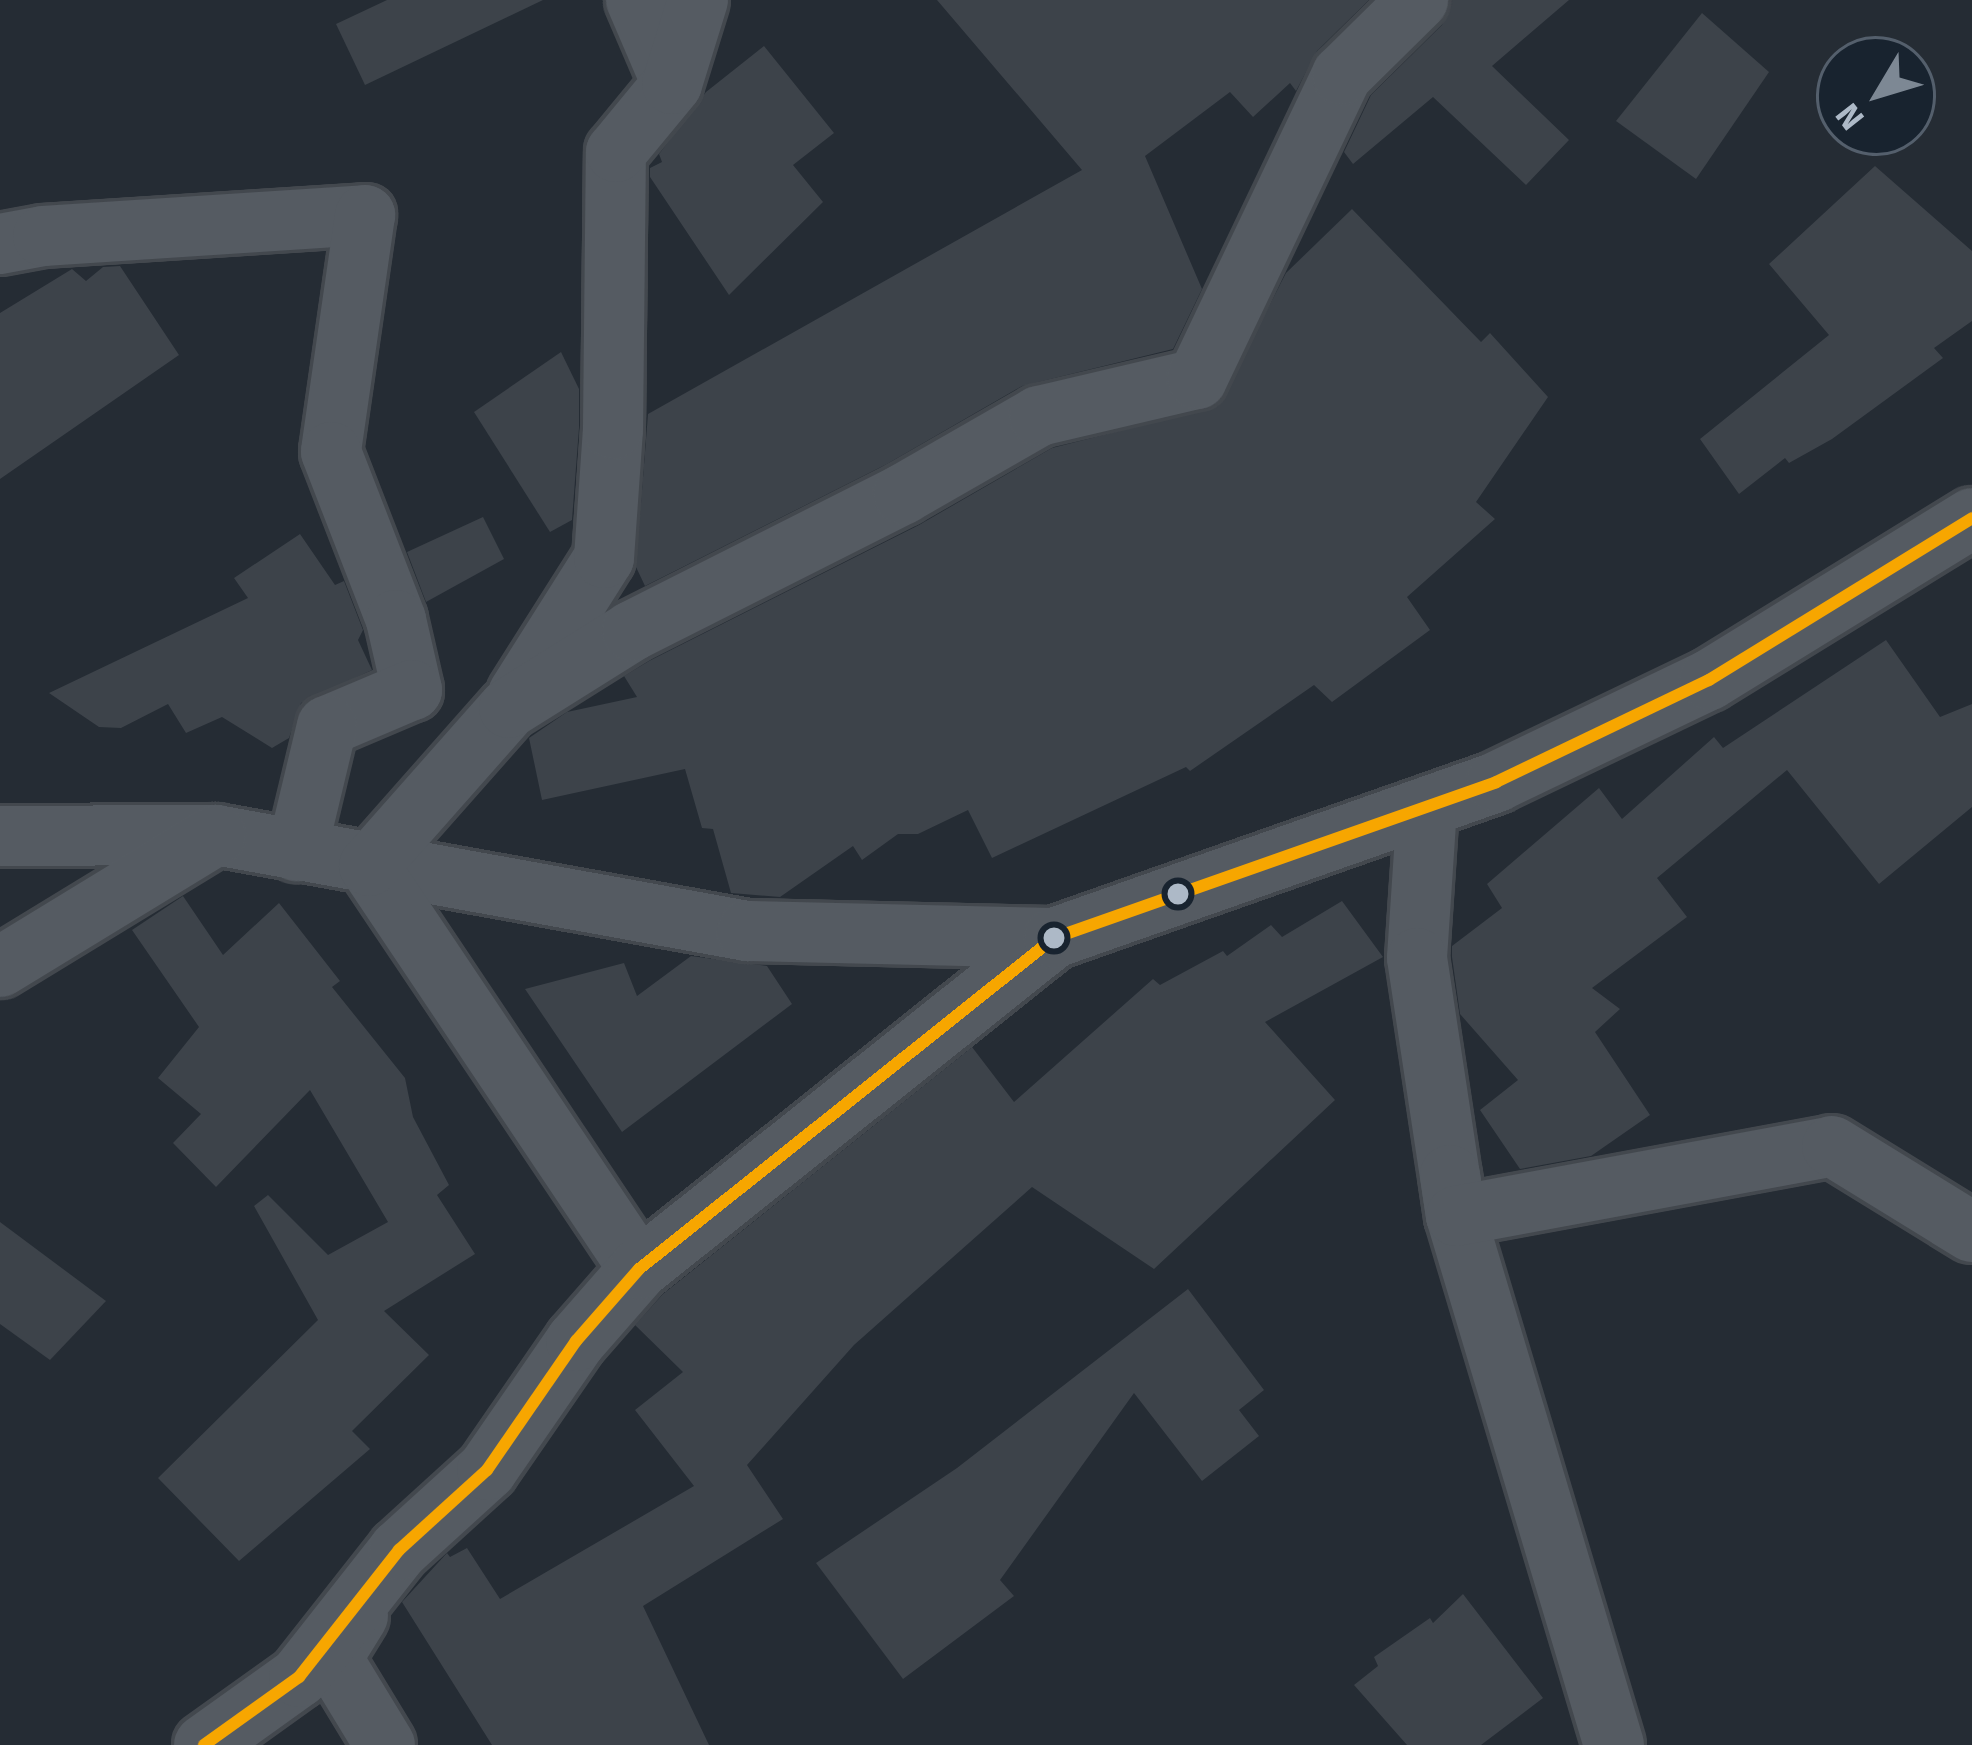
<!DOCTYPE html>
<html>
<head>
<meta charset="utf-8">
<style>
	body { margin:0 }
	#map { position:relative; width:1972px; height:1745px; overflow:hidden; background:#252c34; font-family:"Fira Sans",sans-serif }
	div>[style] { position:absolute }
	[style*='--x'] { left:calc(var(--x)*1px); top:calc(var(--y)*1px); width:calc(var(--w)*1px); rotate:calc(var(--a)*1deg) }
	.building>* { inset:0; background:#3d434a }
	.roads { filter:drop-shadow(3px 0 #43484e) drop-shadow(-3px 0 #43484e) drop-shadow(0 3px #43484e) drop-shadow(0 -3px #43484e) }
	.street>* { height:60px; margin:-30px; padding:0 30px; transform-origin:30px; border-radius:30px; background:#555b62 }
	.bus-1>* { height:12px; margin:-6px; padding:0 6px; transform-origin:6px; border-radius:6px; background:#f7a600 }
	.dots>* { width:33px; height:33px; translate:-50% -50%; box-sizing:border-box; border:6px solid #18232f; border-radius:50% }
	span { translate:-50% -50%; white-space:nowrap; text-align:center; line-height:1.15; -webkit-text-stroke:9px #18232f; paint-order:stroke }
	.north { position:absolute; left:1816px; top:36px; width:120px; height:120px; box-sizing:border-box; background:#18232f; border:3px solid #545f6c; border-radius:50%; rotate:232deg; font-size:33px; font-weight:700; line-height:48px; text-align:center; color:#adb9c7 }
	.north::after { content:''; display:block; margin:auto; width:42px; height:54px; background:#7d8894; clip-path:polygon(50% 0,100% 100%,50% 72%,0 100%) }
</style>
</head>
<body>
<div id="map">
	<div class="building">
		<i style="clip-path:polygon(387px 0,543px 0,365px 85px,336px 24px)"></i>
		<i style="clip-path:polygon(937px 0,1369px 0,1317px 51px,1296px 91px,1290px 83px,1253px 117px,1230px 92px,1145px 156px,1202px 289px,1173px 349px,1022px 386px,887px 464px,645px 586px,636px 567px,648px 414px,1082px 170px)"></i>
		<i style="clip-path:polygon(1451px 0,1569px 0,1492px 66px,1569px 140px,1526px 185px,1433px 97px,1353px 164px,1344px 152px,1371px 95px,1442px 25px)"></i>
		<i style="clip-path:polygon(1702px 13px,1769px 72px,1696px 179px,1616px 121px)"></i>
		<i style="clip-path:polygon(764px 46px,834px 133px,793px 165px,823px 202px,729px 295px,650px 177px,650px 168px,662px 162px,659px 154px,706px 92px)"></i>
		<i style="clip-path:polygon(1875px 166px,1972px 251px,1972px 321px,1934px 348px,1943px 358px,1832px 439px,1789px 463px,1785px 458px,1739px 494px,1700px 439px,1829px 335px,1769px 264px)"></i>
		<i style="clip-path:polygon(1352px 209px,1481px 342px,1490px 333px,1548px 397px,1476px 502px,1495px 519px,1407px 597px,1430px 630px,1332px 702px,1314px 685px,1190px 771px,1186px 767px,992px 858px,968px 810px,918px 834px,898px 834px,862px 860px,853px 846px,780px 897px,731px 893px,713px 829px,702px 828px,685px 769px,542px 800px,529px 738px,567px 712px,637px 697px,624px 676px,649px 661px,919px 525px,1052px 448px,1218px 406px,1286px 273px)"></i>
		<i style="clip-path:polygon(120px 266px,179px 355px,0 479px,0 313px,72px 269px,86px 281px,103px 267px)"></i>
		<i style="clip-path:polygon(561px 352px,579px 389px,579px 428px,572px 520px,550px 532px,474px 412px)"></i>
		<i style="clip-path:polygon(483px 517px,504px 559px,426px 602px,407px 552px)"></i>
		<i style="clip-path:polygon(300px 534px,335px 585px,344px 581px,363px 630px,358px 640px,372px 670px,301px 703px,289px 738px,272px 748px,222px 717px,186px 733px,168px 704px,121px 728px,99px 727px,49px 693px,248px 598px,234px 578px)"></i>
		<i style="clip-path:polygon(1886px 640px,1940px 717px,1972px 704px,1972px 807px,1879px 884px,1787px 770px,1657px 878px,1687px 917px,1592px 988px,1620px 1009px,1595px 1032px,1650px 1115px,1591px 1156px,1520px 1169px,1480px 1110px,1518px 1080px,1460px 1014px,1452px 957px,1452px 946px,1502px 908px,1487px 884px,1599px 788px,1622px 819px,1714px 737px,1723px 748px)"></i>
		<i style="clip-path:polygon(183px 896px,223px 955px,279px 903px,340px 981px,332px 987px,405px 1078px,413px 1117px,449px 1185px,437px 1195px,475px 1254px,384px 1311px,429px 1355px,352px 1431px,370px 1449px,239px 1561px,158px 1478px,318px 1320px,254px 1206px,268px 1195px,328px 1255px,388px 1222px,310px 1090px,216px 1187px,173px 1143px,201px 1114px,158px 1078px,199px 1027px,132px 930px)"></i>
		<i style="clip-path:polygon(1342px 901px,1383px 957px,1265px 1022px,1335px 1100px,1154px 1269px,1032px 1187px,854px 1345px,747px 1465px,783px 1519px,643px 1606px,709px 1745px,492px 1745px,402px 1602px,447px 1553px,450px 1557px,467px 1548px,500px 1599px,694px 1486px,635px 1410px,683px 1372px,635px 1325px,663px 1294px,972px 1047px,1014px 1102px,1153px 979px,1160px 985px,1223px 951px,1227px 956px,1271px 925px,1282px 937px)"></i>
		<i style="clip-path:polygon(691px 956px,767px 966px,792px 1004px,622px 1132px,525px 989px,624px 963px,637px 996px)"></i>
		<i style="clip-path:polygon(0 1222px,106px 1301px,50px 1360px,0 1324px)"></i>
		<i style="clip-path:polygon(1188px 1289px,1264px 1390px,1239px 1410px,1259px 1436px,1202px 1481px,1134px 1393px,1000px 1580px,1014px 1596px,903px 1679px,816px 1563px,957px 1468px)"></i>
		<i style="clip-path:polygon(1463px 1594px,1543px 1698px,1481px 1745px,1407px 1745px,1354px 1685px,1378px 1666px,1374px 1657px,1430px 1618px,1433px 1623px)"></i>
	</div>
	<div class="roads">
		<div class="street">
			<i style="--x:636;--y:0;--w:91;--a:66.8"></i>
			<i style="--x:0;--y:244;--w:44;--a:-10.5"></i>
			<i style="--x:43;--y:236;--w:323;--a:-3.7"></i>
			<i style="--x:365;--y:215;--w:239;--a:98.2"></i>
			<i style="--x:331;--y:452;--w:180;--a:68.8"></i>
			<i style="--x:396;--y:620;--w:72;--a:77.1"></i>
			<i style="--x:412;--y:690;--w:92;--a:157"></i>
			<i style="--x:327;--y:726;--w:129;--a:103.5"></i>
			<i style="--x:518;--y:694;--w:161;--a:-57.7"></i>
			<i style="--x:604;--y:558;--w:129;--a:-86"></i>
			<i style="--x:613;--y:429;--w:277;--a:-89.4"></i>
			<i style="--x:616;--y:152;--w:88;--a:-50.5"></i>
			<i style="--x:672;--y:84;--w:88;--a:-72.8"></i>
			<i style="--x:1427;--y:807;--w:151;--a:93.8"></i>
			<i style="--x:1417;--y:958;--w:261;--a:81.4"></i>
			<i style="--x:1456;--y:1216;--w:552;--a:73.37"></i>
			<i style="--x:0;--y:836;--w:216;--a:-0.3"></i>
			<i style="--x:216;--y:835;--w:540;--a:10.25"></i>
			<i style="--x:747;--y:931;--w:307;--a:1.3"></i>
			<i style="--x:0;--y:967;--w:253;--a:-31.4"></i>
			<i style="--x:1450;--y:1175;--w:41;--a:81.7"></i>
			<i style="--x:1456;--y:1216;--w:382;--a:-10.5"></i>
			<i style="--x:1832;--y:1146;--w:164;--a:31.6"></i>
			<i style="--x:639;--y:1269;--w:485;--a:-123.8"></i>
			<i style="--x:369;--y:866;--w:211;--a:-48.5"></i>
			<i style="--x:509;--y:708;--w:145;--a:-32"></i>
			<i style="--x:632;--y:631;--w:304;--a:-26.8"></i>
			<i style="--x:903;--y:494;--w:157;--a:-29.8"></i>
			<i style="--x:1039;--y:416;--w:162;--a:-13.2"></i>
			<i style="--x:1197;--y:379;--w:337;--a:-64.5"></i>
			<i style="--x:1342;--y:75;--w:107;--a:-44.6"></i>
			<i style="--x:358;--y:1616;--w:49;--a:121.8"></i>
			<i style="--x:332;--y:1658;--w:102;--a:58.7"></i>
			<i style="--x:204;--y:1745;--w:117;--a:-35.6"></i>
			<i style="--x:299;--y:1677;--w:162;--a:-51.8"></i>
			<i style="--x:399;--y:1550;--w:119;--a:-42.3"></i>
			<i style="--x:487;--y:1470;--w:157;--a:-55.4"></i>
			<i style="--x:576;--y:1341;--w:96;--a:-48.8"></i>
			<i style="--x:639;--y:1269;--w:531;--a:-38.58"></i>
			<i style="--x:1054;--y:938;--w:469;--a:-19.4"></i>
			<i style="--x:1496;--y:782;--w:236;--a:-25.6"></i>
			<i style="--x:1709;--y:680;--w:309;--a:-31.6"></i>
		</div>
	</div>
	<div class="bus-1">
		<i style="--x:204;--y:1745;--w:117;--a:-35.6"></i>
		<i style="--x:299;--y:1677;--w:162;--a:-51.8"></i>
		<i style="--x:399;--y:1550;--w:119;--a:-42.3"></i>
		<i style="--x:487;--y:1470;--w:157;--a:-55.4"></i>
		<i style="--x:576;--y:1341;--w:96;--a:-48.8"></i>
		<i style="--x:639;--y:1269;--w:531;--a:-38.58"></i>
		<i style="--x:1054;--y:938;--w:469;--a:-19.4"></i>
		<i style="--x:1496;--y:782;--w:236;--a:-25.6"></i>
		<i style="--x:1709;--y:680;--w:309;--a:-31.6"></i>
	</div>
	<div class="dots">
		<i style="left:1178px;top:894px;background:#adb9c7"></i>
		<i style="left:1054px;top:938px;background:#adb9c7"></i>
	</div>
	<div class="north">N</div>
</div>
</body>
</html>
